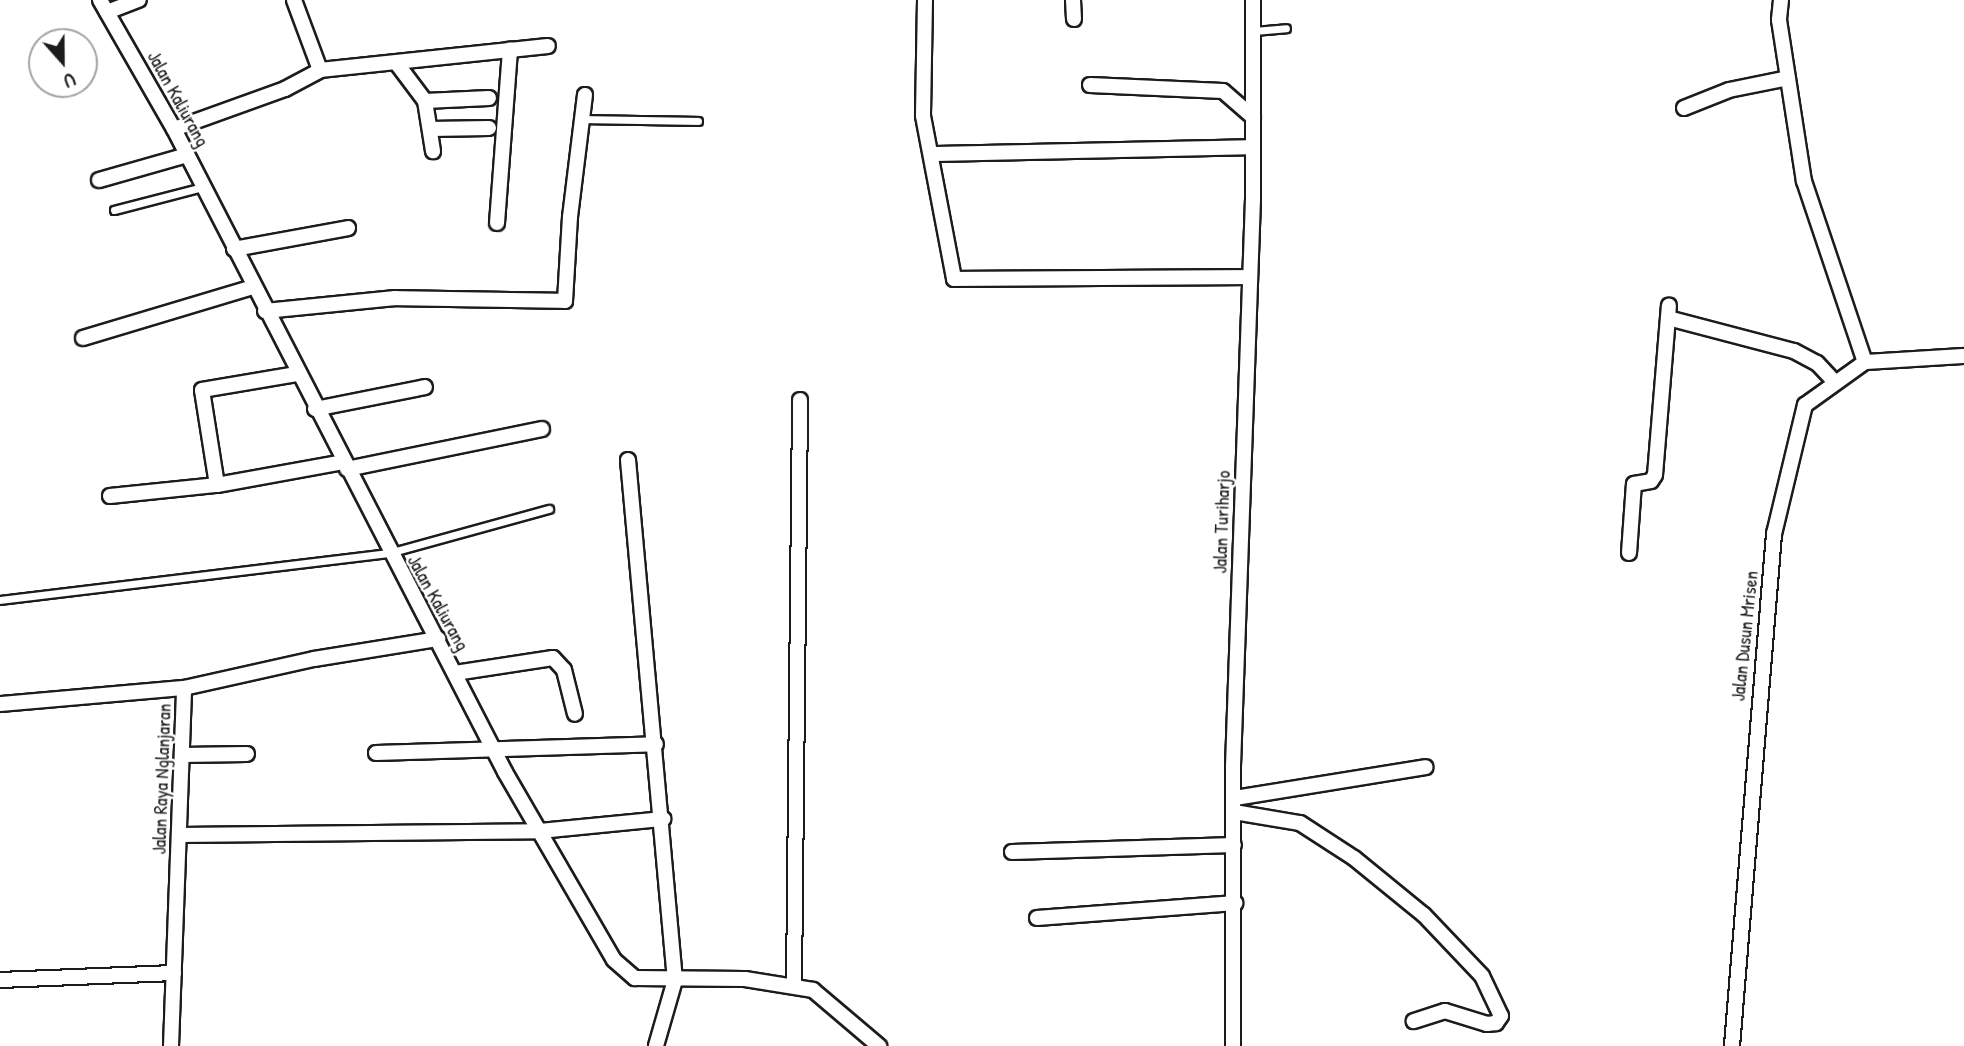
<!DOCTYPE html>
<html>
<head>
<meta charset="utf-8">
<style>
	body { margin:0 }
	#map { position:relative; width:1964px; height:1046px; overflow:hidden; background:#fff; font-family:"Patrick Hand",sans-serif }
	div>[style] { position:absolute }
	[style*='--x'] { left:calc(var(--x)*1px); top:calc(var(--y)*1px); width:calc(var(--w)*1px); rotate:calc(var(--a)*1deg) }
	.roads { filter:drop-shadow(2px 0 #1c1c1c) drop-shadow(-2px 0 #1c1c1c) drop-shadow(0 2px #1c1c1c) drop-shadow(0 -2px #1c1c1c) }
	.service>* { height:7px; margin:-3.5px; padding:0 3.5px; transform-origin:3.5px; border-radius:3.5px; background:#fff }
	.minor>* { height:14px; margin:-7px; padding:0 7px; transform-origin:7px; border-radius:7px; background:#fff }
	span { translate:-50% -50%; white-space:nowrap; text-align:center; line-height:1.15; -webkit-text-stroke:5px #fff; paint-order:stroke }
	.street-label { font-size:19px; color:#1c1c1c }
	.north { position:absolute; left:28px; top:28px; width:70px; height:70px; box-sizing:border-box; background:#fff; border:2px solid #a4a4a4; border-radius:50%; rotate:159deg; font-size:19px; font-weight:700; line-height:28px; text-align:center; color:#1c1c1c }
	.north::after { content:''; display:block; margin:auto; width:24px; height:32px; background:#1c1c1c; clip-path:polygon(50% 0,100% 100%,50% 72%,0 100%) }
</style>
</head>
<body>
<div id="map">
	<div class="roads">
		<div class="service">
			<i style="--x:1254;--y:31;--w:32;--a:-5"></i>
			<i style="--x:582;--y:119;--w:116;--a:1"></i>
			<i style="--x:114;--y:210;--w:92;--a:-14.5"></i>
			<i style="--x:0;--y:600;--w:392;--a:-6.9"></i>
			<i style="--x:389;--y:553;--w:166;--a:-15.4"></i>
		</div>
		<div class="minor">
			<i style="--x:100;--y:0;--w:149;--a:60.2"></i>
			<i style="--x:174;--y:129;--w:723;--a:62.76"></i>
			<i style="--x:505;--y:772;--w:217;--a:59.9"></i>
			<i style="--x:614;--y:960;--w:28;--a:41"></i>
			<i style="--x:635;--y:978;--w:110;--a:0.5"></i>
			<i style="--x:745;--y:979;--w:69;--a:9.2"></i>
			<i style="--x:813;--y:990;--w:87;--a:40.3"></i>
			<i style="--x:925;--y:0;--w:116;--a:91"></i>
			<i style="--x:923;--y:116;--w:166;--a:79.2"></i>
			<i style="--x:954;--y:279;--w:295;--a:-0.4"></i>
			<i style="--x:1073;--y:0;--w:19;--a:87"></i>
			<i style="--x:1781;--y:0;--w:20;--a:96"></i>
			<i style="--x:1779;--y:20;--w:163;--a:81.2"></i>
			<i style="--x:1804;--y:181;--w:191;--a:71.4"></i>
			<i style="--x:107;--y:12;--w:34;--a:-21"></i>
			<i style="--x:398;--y:65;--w:45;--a:53.1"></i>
			<i style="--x:425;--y:101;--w:51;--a:80.9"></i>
			<i style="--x:320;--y:70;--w:229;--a:-6"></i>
			<i style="--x:1090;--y:85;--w:133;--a:2.6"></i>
			<i style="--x:1223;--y:91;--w:40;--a:41"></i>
			<i style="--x:425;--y:101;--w:64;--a:-2.7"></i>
			<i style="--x:1684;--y:108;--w:48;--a:-21.8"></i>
			<i style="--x:1729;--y:90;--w:60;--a:-11.5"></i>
			<i style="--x:174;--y:129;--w:118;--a:-19.8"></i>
			<i style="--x:285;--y:89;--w:40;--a:-28"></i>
			<i style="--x:320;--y:70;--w:75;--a:-110.4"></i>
			<i style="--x:430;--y:129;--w:59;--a:-1"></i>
			<i style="--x:931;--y:154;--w:322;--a:-1.2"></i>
			<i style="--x:99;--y:180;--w:91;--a:-15.9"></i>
			<i style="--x:497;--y:223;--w:174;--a:-85.7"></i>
			<i style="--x:234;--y:249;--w:116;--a:-10.4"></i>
			<i style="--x:265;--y:311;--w:131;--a:-5.7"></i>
			<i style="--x:395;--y:298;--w:170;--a:1"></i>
			<i style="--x:565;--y:301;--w:84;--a:-86.6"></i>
			<i style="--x:570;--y:217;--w:123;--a:-83"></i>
			<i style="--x:1668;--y:318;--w:130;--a:14.7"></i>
			<i style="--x:1794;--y:351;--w:26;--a:28"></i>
			<i style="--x:1817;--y:363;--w:25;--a:47"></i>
			<i style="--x:83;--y:338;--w:177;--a:-16.7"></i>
			<i style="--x:315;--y:409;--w:112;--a:-11.3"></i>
			<i style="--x:628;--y:460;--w:522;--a:84.84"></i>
			<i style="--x:675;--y:980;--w:69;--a:106.1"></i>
			<i style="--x:347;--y:469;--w:199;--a:-11.6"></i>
			<i style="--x:217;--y:485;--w:96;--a:-99"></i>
			<i style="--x:202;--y:390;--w:96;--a:-9.6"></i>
			<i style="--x:110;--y:496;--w:108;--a:-5.9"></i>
			<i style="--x:217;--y:485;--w:128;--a:-10.3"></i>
			<i style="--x:1629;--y:553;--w:69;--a:-85.9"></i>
			<i style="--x:1634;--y:484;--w:17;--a:-10"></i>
			<i style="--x:1651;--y:481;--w:7;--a:-56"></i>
			<i style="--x:1655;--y:475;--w:170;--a:-85.3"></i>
			<i style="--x:455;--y:673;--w:99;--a:-8.7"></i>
			<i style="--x:553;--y:658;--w:16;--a:47"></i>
			<i style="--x:564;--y:670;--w:45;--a:76"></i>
			<i style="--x:0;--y:704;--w:185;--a:-5"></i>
			<i style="--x:376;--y:753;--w:280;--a:-1.8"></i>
			<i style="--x:182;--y:755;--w:65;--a:-0.9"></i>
			<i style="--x:1235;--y:798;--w:193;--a:-9.2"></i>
			<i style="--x:1234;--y:812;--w:67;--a:9.5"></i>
			<i style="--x:1300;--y:823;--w:64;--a:32.9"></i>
			<i style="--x:1354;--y:858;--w:90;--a:39.2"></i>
			<i style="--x:1424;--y:915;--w:84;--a:46.4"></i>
			<i style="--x:1482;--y:976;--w:44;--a:64.6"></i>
			<i style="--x:1501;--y:1016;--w:9;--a:126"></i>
			<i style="--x:1496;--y:1023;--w:9;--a:174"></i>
			<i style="--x:1487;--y:1024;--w:44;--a:-162.8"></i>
			<i style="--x:1445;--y:1011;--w:33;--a:162"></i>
			<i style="--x:179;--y:835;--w:361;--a:-0.6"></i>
			<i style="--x:540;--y:831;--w:124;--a:-5.6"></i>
			<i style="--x:1012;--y:852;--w:222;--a:-1.8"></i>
			<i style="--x:1037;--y:918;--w:199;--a:-4.3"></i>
			<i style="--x:0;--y:980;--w:174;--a:-2.3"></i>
			<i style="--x:794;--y:985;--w:585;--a:-89.41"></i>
			<i style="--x:171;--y:1046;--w:358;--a:-87.9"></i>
			<i style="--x:184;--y:688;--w:133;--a:-12.6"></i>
			<i style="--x:314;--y:659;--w:126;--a:-9.2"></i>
			<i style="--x:1233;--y:1046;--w:280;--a:-90"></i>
			<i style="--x:1233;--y:766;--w:567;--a:-87.98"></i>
			<i style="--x:1253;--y:199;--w:199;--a:-90"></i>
			<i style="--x:1732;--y:1046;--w:514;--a:-85.31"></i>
			<i style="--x:1774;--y:534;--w:133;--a:-76.5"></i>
			<i style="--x:1805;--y:405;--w:74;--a:-35.6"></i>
			<i style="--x:1865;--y:362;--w:99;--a:-3.5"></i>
		</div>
	</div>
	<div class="street-label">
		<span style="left:178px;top:99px;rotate:61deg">Jalan Kaliurang</span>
		<span style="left:1222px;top:522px;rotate:-88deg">Jalan Turiharjo</span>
		<span style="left:438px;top:603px;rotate:61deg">Jalan Kaliurang</span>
		<span style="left:1745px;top:636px;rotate:-84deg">Jalan Dusun Mrisen</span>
		<span style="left:162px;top:779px;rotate:-88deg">Jalan Raya Nglanjaran</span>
	</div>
	<div class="north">U</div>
</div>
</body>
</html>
